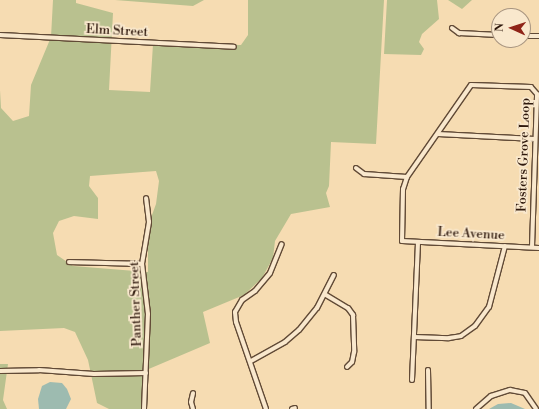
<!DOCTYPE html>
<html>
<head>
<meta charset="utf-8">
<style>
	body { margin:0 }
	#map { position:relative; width:539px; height:409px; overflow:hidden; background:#f6dcb2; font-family:"Libre Bodoni",serif }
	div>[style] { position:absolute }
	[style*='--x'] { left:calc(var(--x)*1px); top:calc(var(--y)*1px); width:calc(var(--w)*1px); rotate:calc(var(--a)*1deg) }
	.green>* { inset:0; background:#b9c18f }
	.water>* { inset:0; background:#9dbbb0 }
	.roads { filter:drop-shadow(1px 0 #614a36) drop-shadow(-1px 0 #614a36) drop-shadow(0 1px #614a36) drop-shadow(0 -1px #614a36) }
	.street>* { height:4px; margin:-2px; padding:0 2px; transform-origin:2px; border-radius:2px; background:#f9e8cd }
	span { translate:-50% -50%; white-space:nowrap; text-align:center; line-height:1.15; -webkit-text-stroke:3.5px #f9e8cd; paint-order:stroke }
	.street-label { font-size:13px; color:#2f190d }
	.north { position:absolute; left:491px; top:8px; width:40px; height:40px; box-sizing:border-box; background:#f9e8cd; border:1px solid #a89580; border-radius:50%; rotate:273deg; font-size:11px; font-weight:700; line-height:16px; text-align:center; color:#2f190d }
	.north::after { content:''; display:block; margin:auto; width:14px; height:18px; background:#8f2418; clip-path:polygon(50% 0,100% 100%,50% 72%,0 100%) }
</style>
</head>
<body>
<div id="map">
	<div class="green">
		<i style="clip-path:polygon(evenodd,53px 0,76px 0,76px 3px,113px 13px,109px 90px,150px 92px,153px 44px,241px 45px,248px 35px,248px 0,384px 0,376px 144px,331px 142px,329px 186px,326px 193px,330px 207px,291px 214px,275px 241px,273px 258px,262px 278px,244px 295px,203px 312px,210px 343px,144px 371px,141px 409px,109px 409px,97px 403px,88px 360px,75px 332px,64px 328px,0 331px,0 90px,1px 108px,13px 121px,29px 116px,31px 85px,51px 37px,53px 0,156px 171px,159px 181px,156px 204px,148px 226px,148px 272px,73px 266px,57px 255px,53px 233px,59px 221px,74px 216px,98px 219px,98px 198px,89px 186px,90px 176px,156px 171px)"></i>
		<i style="clip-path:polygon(115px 0,204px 0,193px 6px)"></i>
		<i style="clip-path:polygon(387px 0,437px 0,439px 19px,422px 34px,419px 42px,424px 49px,421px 55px,384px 54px)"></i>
		<i style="clip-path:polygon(448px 0,472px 0,462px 9px)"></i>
		<i style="clip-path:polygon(0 364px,8px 364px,3px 400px,7px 409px,0 409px)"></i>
	</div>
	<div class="water">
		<i style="clip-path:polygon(50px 382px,62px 383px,67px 389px,71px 399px,66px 409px,39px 409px,38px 399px,42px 386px)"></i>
		<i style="clip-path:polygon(511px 403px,525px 409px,489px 409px,498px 404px)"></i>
	</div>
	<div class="roads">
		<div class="street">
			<i style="--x:452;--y:28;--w:9;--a:36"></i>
			<i style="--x:459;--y:33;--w:40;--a:2.9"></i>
			<i style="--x:0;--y:35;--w:234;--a:2.9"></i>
			<i style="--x:523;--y:36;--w:16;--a:0"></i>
			<i style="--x:438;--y:134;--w:97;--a:3"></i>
			<i style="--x:356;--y:168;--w:10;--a:37"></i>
			<i style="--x:364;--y:174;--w:43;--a:4"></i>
			<i style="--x:532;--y:247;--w:153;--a:-88.1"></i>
			<i style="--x:537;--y:94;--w:9;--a:-131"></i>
			<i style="--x:531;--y:87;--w:60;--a:-178.1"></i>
			<i style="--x:471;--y:85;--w:112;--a:124.8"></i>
			<i style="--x:407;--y:177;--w:13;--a:108"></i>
			<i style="--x:403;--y:189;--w:52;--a:91.1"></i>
			<i style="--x:402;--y:241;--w:137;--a:2.9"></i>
			<i style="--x:69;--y:262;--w:73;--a:1.6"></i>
			<i style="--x:326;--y:295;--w:26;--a:31"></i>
			<i style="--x:348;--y:308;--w:9;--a:54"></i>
			<i style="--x:353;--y:315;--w:37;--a:88"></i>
			<i style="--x:354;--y:352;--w:10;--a:101"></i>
			<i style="--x:352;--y:362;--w:7;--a:135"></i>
			<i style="--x:414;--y:337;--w:35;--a:2"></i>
			<i style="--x:449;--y:338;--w:12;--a:-9"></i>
			<i style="--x:461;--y:336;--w:17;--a:-36"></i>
			<i style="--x:475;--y:326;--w:24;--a:-54"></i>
			<i style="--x:489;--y:307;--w:63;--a:-75.3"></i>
			<i style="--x:251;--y:361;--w:39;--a:-29"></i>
			<i style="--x:285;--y:342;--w:18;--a:-41"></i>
			<i style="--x:299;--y:330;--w:28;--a:-51"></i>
			<i style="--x:317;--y:308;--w:37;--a:-63"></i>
			<i style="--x:428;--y:370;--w:39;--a:89"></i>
			<i style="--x:0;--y:371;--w:39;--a:-1"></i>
			<i style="--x:39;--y:370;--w:55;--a:4.2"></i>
			<i style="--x:94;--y:374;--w:52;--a:-1.1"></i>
			<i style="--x:412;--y:380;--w:138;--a:-87.5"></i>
			<i style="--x:144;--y:409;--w:95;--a:-87.6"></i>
			<i style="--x:148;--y:314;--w:50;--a:-96.8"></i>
			<i style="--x:142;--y:264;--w:43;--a:-80.5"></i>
			<i style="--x:149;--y:222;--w:24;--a:-97"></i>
			<i style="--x:193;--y:409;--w:7;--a:-106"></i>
			<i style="--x:191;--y:402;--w:9;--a:-77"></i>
			<i style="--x:266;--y:409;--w:92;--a:-109"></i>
			<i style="--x:236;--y:322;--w:10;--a:-96"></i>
			<i style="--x:235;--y:312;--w:14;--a:-60"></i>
			<i style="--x:242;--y:300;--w:16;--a:-35"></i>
			<i style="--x:255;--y:291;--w:23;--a:-50"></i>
			<i style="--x:270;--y:273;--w:31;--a:-68"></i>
			<i style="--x:292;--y:409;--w:3;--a:-18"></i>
			<i style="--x:476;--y:409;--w:20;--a:-41"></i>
			<i style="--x:491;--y:396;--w:20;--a:-18"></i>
			<i style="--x:510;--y:390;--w:15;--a:11"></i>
			<i style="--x:525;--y:393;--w:19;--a:55"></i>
		</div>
	</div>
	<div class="street-label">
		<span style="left:117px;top:31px;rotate:3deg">Elm Street</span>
		<span style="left:524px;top:155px;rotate:-88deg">Fosters Grove Loop</span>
		<span style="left:471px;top:234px;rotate:3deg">Lee Avenue</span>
		<span style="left:136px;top:304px;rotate:-92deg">Panther Street</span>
	</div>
	<div class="north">N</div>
</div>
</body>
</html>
